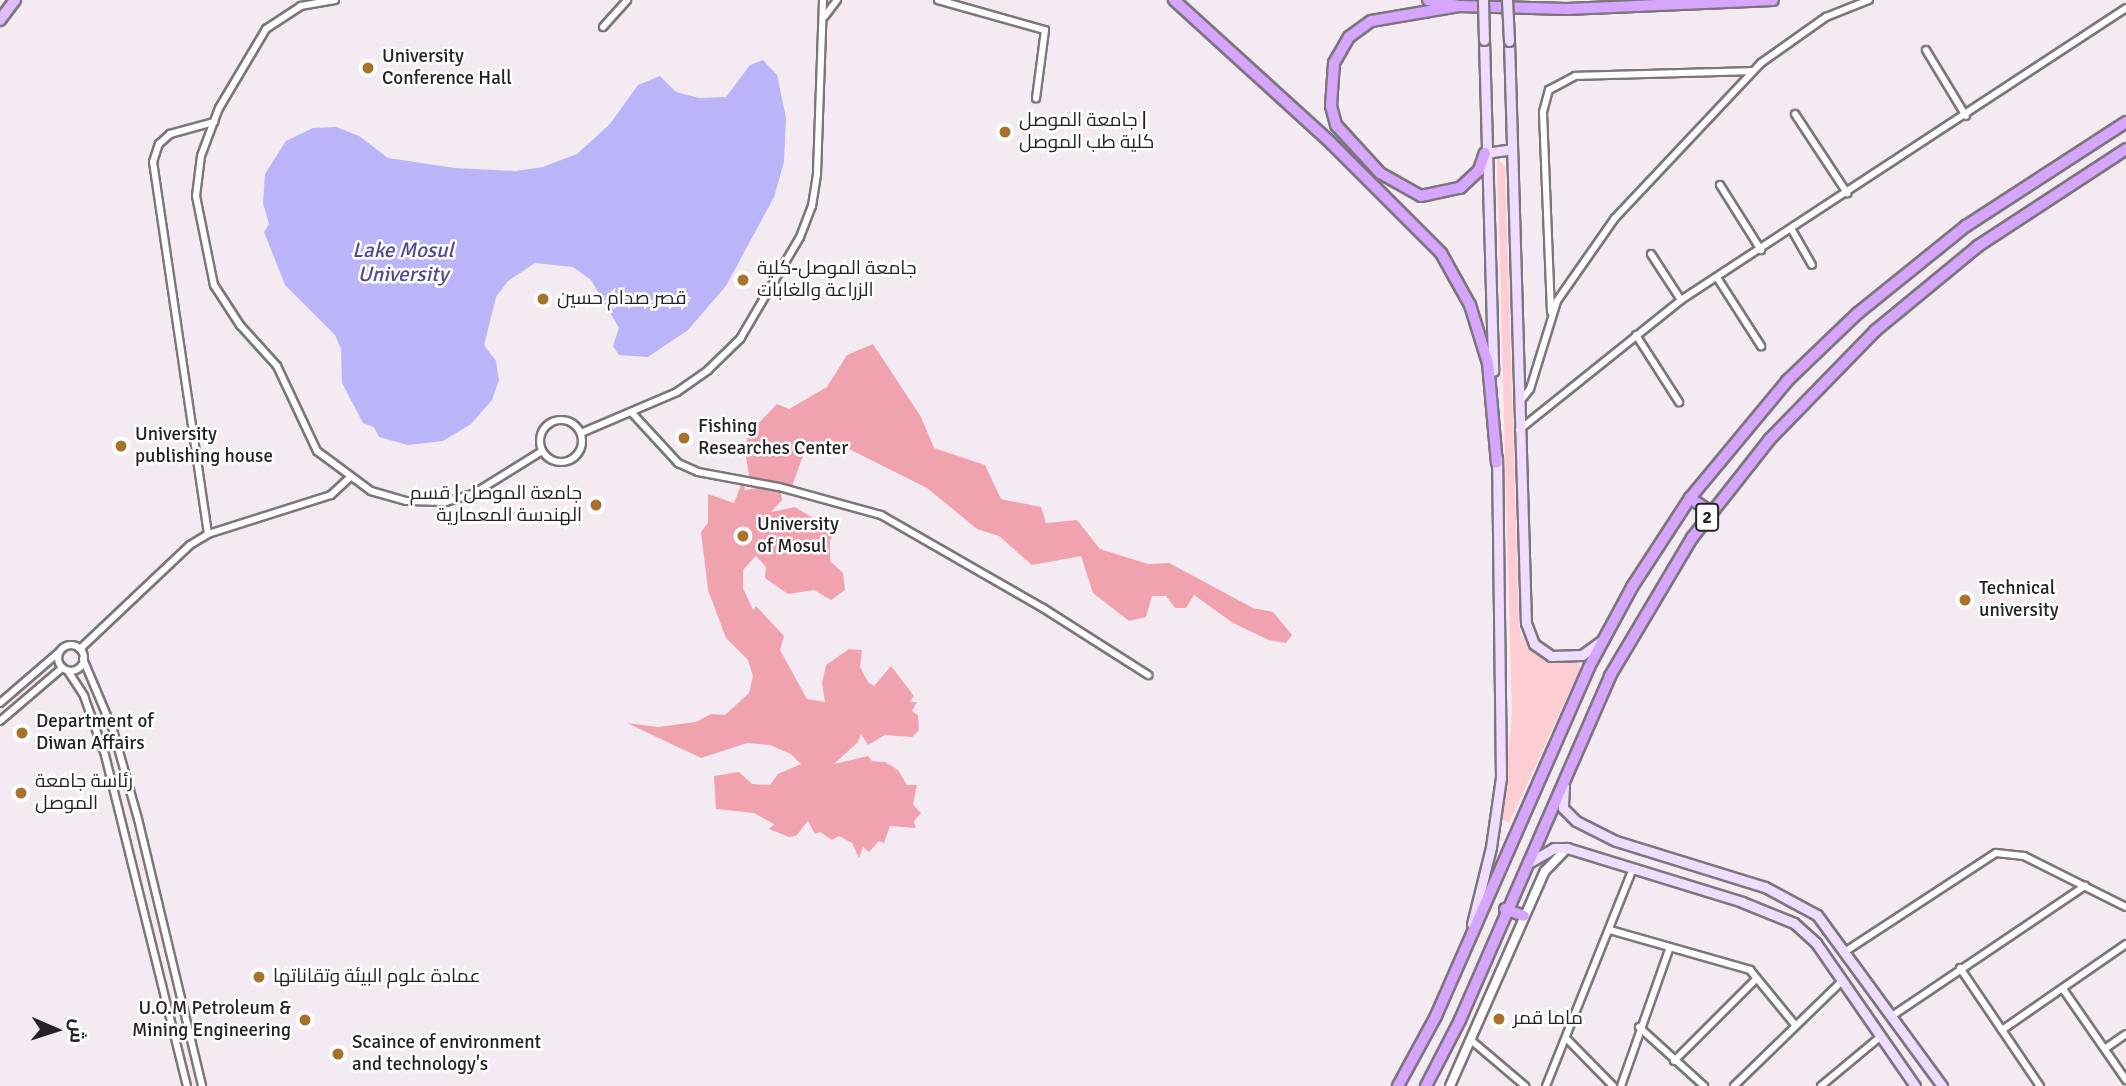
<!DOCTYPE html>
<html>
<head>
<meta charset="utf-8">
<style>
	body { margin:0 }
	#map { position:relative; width:2126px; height:1086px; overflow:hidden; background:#f3eaf2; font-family:Signika,Cairo,sans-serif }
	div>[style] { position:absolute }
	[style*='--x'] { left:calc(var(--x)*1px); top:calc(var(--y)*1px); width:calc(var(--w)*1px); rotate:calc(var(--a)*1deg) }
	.green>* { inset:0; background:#fdcdd4 }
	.forest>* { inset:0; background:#f1a2af }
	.water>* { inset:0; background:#bab5f9 }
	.roads { filter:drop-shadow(2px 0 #7d757c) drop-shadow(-2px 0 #7d757c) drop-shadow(0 2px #7d757c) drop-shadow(0 -2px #7d757c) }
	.minor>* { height:6px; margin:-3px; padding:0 3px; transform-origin:3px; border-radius:3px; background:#fff }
	.minor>.ring { margin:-3px; padding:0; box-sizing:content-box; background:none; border:6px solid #fff; border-radius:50% }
	.tertiary>* { height:8px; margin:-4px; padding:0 4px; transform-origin:4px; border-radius:4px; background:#fff }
	.secondary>* { height:9px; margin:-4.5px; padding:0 4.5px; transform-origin:4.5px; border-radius:4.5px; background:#efddff }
	.primary>* { height:10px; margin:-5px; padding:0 5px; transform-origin:5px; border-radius:5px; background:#e0bcfe }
	.trunk>* { height:10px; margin:-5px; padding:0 5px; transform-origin:5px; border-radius:5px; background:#d6a6fe }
	.bridges { filter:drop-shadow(2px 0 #7d757c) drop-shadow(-2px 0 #7d757c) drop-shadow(0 2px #7d757c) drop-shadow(0 -2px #7d757c) }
	.secondary-bridge>* { height:9px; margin:-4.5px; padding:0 4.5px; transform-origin:4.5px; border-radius:4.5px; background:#efddff }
	.dots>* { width:19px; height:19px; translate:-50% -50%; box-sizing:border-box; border:4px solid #fff; border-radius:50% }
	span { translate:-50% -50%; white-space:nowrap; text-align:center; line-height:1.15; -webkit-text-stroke:5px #fff; paint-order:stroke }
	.shield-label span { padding:2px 5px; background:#fff; border:2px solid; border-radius:5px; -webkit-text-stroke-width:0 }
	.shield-label { font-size:18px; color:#252225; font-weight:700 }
	.poi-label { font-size:19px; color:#252225 }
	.left { translate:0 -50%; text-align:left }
	.right { translate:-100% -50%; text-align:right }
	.water-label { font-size:21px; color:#534796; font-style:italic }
	.north { position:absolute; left:21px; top:995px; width:70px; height:70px; -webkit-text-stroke:5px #fff; paint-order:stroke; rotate:93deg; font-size:19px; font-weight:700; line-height:28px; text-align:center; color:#252225 }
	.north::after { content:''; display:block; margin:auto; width:24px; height:32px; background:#252225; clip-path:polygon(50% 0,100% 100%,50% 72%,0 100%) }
</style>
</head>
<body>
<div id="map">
	<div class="green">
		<i style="clip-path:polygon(1497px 157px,1505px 167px,1519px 624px,1521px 635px,1536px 653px,1555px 662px,1579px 662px,1580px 669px,1509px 823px,1502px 819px,1512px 714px)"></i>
	</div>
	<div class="forest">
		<i style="clip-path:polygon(873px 344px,921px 417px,934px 448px,985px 465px,1001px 499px,1041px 507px,1046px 523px,1077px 520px,1100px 549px,1148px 564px,1169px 563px,1253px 608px,1273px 612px,1292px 635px,1286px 643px,1269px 640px,1233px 623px,1194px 595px,1186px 608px,1175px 608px,1166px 596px,1152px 596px,1146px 617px,1129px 621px,1093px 593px,1081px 556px,1032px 565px,999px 536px,977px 529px,927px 488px,839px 444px,804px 453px,791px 489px,780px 487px,782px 500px,771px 512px,795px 507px,836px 532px,830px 540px,830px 561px,843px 573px,845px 590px,831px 600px,814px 590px,788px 594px,765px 578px,766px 567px,756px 556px,743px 570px,743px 588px,753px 610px,756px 606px,784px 636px,780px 650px,807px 699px,825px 702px,822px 683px,826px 665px,849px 649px,862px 650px,860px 667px,868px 682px,874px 686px,891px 666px,914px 696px,910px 702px,917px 702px,912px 711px,918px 715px,919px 730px,912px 737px,885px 735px,868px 745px,861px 734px,858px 742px,834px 764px,868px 756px,872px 761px,885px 762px,898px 770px,907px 785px,917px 785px,913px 805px,921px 813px,914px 821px,916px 828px,890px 826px,884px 843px,879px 841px,869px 852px,863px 847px,859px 858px,852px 843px,839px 836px,832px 840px,820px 832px,815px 834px,808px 821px,796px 836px,789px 837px,769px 829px,774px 824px,754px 813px,716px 809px,714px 776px,739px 772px,752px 784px,770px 785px,778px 774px,801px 764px,791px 754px,770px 745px,747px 743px,701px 758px,627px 723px,658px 727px,696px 722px,711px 714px,725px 715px,749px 693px,753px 676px,748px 660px,726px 638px,708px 590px,701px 532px,708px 523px,708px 494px,734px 503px,743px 480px,745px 490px,778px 485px,772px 480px,750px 481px,744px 445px,752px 430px,777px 404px,789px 409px,827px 387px,847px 355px)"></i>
	</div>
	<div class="water">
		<i style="clip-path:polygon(763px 60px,777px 75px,786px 118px,784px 162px,774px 197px,726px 286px,688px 330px,648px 357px,619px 355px,613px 346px,619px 328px,591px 280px,573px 267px,535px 263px,508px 281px,496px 297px,484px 345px,496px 361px,499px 380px,492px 400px,471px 424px,443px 441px,408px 445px,379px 437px,374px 427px,363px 423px,342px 383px,341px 349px,335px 335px,285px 285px,264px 232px,269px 224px,263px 203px,265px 174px,286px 141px,313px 128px,336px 127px,359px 136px,388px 158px,455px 168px,516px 171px,543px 167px,577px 154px,610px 124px,638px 85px,660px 76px,676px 92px,699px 98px,726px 97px,750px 65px)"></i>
	</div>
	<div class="roads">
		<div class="minor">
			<i style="--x:335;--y:0;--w:35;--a:170"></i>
			<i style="--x:301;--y:6;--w:42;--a:146.7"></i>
			<i style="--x:266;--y:29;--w:92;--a:120.7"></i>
			<i style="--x:219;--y:108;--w:51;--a:110.6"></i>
			<i style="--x:201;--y:156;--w:40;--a:97.1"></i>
			<i style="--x:196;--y:196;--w:91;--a:78.6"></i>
			<i style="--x:214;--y:285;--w:48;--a:57"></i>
			<i style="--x:240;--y:325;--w:55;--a:47.9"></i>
			<i style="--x:277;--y:366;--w:94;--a:64.8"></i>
			<i style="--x:317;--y:451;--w:67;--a:36.5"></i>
			<i style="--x:371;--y:491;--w:36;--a:16"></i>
			<i style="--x:406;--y:501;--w:40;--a:1.4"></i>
			<i style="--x:446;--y:502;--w:28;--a:-17"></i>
			<i style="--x:473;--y:494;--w:81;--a:-31.9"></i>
			<i style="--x:938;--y:0;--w:111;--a:15.7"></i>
			<i style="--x:1045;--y:30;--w:69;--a:97.5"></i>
			<i style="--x:825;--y:16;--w:20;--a:-53"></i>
			<i style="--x:603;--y:27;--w:36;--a:-48"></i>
			<i style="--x:1926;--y:50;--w:77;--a:58.8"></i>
			<i style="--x:1795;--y:114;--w:95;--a:56.6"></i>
			<i style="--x:1720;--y:185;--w:77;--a:57.8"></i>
			<i style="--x:1792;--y:230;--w:40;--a:60.3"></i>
			<i style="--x:1651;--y:254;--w:55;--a:56.9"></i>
			<i style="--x:1718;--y:279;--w:80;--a:57.3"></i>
			<i style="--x:1551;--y:312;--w:200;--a:-92.3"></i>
			<i style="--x:1543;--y:112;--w:23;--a:-75"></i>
			<i style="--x:1549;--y:90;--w:30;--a:-28"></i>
			<i style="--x:1575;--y:76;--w:178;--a:-1.6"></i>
			<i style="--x:1636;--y:335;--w:80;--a:57.3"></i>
			<i style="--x:1519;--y:403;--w:18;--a:-52"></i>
			<i style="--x:1530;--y:389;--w:92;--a:-72.9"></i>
			<i style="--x:1557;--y:301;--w:101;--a:-55.1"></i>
			<i style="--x:1615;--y:218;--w:213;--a:-46.7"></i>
			<i style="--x:1761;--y:63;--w:80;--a:-35.3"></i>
			<i style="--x:1826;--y:17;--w:46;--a:-21.6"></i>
			<i style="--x:633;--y:414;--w:67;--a:47.4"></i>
			<i style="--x:678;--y:463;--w:22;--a:24"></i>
			<i style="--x:698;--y:472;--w:82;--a:10.5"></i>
			<i style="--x:779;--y:487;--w:106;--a:15.4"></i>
			<i style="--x:881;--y:515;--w:187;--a:29.9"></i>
			<i style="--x:1043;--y:608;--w:125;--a:32.5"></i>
			<i class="ring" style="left:540px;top:420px;width:36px;height:36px"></i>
			<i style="--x:1519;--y:430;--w:208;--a:-38.7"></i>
			<i style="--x:1681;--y:300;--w:532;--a:-33.27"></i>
			<i style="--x:581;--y:433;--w:104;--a:-23.1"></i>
			<i style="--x:677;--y:392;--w:38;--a:-35"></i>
			<i style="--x:708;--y:370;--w:45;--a:-44.1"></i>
			<i style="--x:740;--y:339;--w:118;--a:-59.5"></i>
			<i style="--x:800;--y:237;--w:33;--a:-69"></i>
			<i style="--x:812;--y:206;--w:33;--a:-81"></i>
			<i style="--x:817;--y:173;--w:173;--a:-88"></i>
			<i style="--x:208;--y:534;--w:376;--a:-98.4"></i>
			<i style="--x:153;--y:162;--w:19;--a:-72"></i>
			<i style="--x:159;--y:144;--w:15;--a:-42"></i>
			<i style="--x:170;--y:134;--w:46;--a:-15.3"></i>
			<i class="ring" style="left:58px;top:645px;width:20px;height:20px"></i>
			<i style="--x:80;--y:649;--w:151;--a:-43.4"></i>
			<i style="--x:190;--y:545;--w:21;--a:-31"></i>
			<i style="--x:208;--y:534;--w:129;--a:-17.6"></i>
			<i style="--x:331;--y:495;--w:26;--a:-43"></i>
			<i style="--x:83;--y:659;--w:77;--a:67.1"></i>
			<i style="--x:113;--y:730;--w:92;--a:74.3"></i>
			<i style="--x:138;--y:819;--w:275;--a:76.5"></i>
			<i style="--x:68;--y:671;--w:30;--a:57"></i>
			<i style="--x:84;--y:696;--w:63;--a:70.4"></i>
			<i style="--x:105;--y:755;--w:341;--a:76.1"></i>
			<i style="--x:0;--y:703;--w:77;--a:-40.8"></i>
			<i style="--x:0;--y:721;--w:82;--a:-40.5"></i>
			<i style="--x:1610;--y:930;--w:146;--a:15.9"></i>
			<i style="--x:1750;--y:970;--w:72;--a:50.6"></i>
			<i style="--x:1846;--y:951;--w:179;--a:-33.2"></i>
			<i style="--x:1996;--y:853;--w:28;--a:6"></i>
			<i style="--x:2024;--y:856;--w:114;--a:26.6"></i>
			<i style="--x:1960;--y:968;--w:143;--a:55.9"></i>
			<i style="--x:2063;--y:989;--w:111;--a:55.3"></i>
			<i style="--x:1892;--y:1016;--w:233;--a:-34"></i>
			<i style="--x:1639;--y:1027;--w:88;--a:42.2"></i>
			<i style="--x:2002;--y:1030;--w:151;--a:-34.7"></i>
			<i style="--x:1567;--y:1039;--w:66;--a:45.6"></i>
			<i style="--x:1472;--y:1041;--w:70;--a:40.3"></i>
			<i style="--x:2106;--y:1048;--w:24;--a:-35"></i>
			<i style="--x:1674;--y:1061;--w:117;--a:-45"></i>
			<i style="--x:1546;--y:1086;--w:234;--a:-68.2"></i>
			<i style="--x:1621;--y:1086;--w:147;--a:-70.6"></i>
			<i style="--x:1734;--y:1086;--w:152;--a:-44.2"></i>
			<i style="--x:1821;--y:1086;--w:77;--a:-39.7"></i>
		</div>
		<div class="tertiary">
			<i style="--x:1450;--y:1086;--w:235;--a:-66.2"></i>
			<i style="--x:1545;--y:871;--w:32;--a:-46"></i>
		</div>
		<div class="secondary">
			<i style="--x:1484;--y:40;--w:331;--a:88.4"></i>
			<i style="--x:1509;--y:41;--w:582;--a:88.33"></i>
			<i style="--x:1526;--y:623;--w:22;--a:69"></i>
			<i style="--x:1534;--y:644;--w:21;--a:35"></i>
			<i style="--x:1551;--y:656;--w:31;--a:-2"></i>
			<i style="--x:1582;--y:655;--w:24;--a:-36"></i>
			<i style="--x:1485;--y:153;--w:27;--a:-8"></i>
			<i style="--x:1564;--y:786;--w:22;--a:93"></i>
			<i style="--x:1563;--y:808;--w:18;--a:45"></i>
			<i style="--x:1576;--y:821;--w:45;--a:26.6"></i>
			<i style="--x:1616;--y:841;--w:156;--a:17.2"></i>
			<i style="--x:1765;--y:887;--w:59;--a:28.3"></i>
			<i style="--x:1817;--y:915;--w:212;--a:53.8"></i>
			<i style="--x:1530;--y:862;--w:28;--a:-30"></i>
			<i style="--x:1554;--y:848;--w:13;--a:0"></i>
			<i style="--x:1567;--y:848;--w:183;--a:17.1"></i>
			<i style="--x:1742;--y:902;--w:56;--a:22"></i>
			<i style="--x:1794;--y:923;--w:30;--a:42"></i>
			<i style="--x:1816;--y:943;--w:174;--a:55.3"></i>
			<i style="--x:1472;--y:924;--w:79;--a:-76.1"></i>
			<i style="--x:1491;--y:847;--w:70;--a:-81.8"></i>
			<i style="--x:1501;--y:778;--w:320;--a:-90.7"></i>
		</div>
		<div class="primary">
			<i style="--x:0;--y:20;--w:25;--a:-53"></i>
		</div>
		<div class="trunk">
			<i style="--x:1174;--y:0;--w:212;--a:42.3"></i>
			<i style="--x:1331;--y:143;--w:156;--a:45"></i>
			<i style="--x:1441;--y:253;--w:60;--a:60.9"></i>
			<i style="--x:1470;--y:305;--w:61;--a:72.8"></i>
			<i style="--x:1488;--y:363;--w:100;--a:84.9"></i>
			<i style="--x:1428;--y:0;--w:32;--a:11"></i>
			<i style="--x:1459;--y:6;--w:108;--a:1.6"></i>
			<i style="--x:1567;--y:9;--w:206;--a:-2.5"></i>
			<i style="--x:1459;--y:6;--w:89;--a:170.3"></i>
			<i style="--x:1371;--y:21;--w:27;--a:144"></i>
			<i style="--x:1349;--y:37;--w:30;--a:120"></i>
			<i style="--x:1334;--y:63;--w:43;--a:94"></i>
			<i style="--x:1331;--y:106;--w:20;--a:75"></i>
			<i style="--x:1336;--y:125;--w:65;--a:47.5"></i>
			<i style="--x:1380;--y:173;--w:47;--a:29.3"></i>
			<i style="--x:1421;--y:196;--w:40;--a:-12"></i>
			<i style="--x:1460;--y:188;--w:26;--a:-43"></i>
			<i style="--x:1479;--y:170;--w:18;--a:-71"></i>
			<i style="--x:1690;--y:498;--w:25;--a:34"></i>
			<i style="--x:1505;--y:909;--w:20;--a:20"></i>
			<i style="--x:1398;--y:1086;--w:80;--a:-61.5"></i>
			<i style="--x:1436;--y:1016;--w:381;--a:-66.3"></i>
			<i style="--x:1589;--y:667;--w:91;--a:-61.7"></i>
			<i style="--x:1632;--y:587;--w:106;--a:-56.9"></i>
			<i style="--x:1690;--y:498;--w:152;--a:-50.3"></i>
			<i style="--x:1787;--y:381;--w:98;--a:-43.8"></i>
			<i style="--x:1858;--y:313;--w:139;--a:-38.9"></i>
			<i style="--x:1966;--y:226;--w:191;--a:-33"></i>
			<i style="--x:1426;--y:1086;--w:74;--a:-62.7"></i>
			<i style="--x:1460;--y:1020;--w:375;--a:-66.4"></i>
			<i style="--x:1610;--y:676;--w:161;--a:-59.3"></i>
			<i style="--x:1692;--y:538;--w:126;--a:-51.8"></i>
			<i style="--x:1770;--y:439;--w:151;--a:-45.8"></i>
			<i style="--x:1875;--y:331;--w:134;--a:-39.5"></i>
			<i style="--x:1978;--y:246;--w:177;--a:-33.2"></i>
		</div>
	</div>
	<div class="bridges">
		<div class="secondary-bridge">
			<i style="--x:1483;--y:0;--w:40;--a:88.6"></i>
			<i style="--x:1507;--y:0;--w:41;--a:87.2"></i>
		</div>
	</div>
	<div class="dots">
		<i style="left:368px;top:68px;background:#a8722d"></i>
		<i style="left:1005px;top:132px;background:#a8722d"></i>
		<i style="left:743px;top:280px;background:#a8722d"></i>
		<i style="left:543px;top:299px;background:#a8722d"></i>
		<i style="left:684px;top:438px;background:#a8722d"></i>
		<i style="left:121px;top:446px;background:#a8722d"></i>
		<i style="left:596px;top:505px;background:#a8722d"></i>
		<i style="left:743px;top:536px;background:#a8722d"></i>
		<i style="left:1965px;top:600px;background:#a8722d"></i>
		<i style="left:22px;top:733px;background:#a8722d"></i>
		<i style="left:21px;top:793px;background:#a8722d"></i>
		<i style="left:259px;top:977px;background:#a8722d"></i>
		<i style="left:1499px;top:1019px;background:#a8722d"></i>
		<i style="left:305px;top:1020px;background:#a8722d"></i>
		<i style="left:338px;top:1054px;background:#a8722d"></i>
	</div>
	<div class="shield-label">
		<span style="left:1707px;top:517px">2</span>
	</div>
	<div class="poi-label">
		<span class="left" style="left:382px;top:68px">University<br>Conference Hall</span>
		<span class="left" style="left:1019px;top:132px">جامعة الموصل |<br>كلية طب الموصل</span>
		<span class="left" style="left:757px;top:280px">جامعة الموصل-كلية<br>الزراعة والغابات</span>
		<span class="left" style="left:557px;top:299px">قصر صدام حسين</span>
		<span class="left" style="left:698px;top:438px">Fishing<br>Researches Center</span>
		<span class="left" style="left:135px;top:446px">University<br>publishing house</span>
		<span class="right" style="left:582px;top:505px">جامعة الموصل | قسم<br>الهندسة المعمارية</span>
		<span class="left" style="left:757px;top:536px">University<br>of Mosul</span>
		<span class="left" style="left:1979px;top:600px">Technical<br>university</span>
		<span class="left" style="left:36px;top:733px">Department of<br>Diwan Affairs</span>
		<span class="left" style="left:35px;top:793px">رئاسة جامعة<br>الموصل</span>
		<span class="left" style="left:273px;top:977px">عمادة علوم البيئة وتقاناتها</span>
		<span class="right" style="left:291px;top:1020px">U.O.M Petroleum &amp;<br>Mining Engineering</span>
		<span class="left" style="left:1513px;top:1019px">ماما قمر</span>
		<span class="left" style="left:352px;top:1054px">Scaince of environment<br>and technology's</span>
	</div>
	<div class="water-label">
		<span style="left:403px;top:262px">Lake Mosul<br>University</span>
	</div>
	<div class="north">ش</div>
</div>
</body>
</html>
